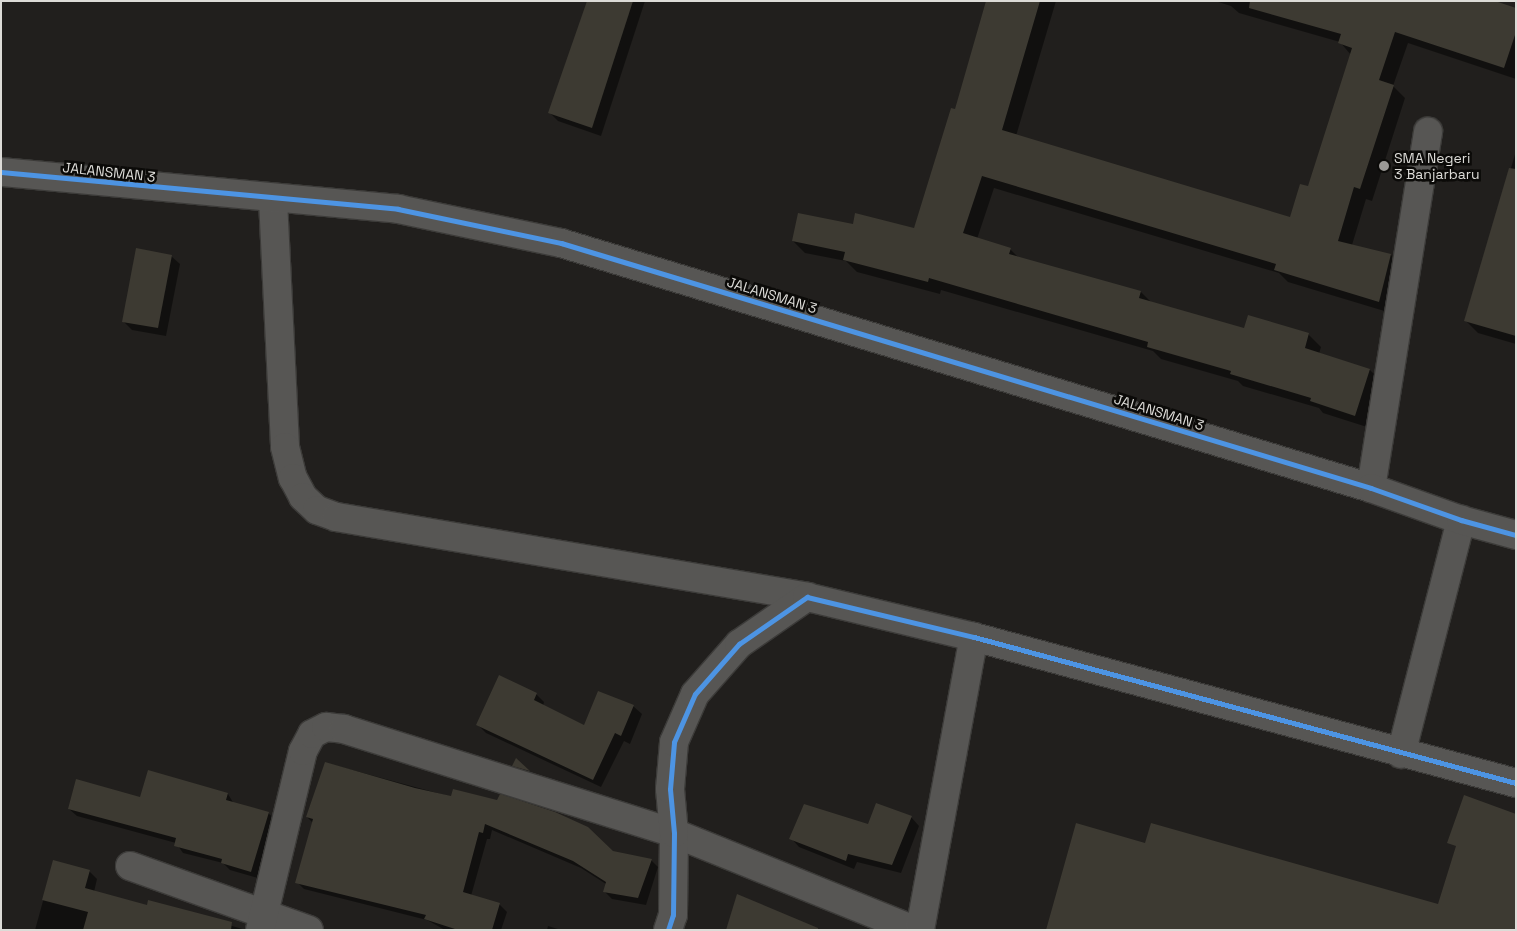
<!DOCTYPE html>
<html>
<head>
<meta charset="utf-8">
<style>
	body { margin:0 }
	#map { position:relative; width:1517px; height:931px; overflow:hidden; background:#211f1d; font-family:"Space Grotesk",sans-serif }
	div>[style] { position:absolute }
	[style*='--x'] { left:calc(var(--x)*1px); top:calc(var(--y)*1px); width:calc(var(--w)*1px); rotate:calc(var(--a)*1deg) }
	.shadow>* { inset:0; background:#0007 }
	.building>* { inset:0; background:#3d3a32 }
	.roads { filter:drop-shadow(1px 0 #3c3b39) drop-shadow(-1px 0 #3c3b39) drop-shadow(0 1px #3c3b39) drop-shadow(0 -1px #3c3b39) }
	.street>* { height:28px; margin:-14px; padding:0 14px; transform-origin:14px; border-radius:14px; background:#575654 }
	.secondary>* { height:28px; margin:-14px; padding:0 14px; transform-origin:14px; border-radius:14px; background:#575654 }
	.cycleway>* { height:5px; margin:-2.5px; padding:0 2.5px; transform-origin:2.5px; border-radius:2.5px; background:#4d94e3 }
	.dots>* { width:14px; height:14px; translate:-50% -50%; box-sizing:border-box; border:2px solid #0b0a08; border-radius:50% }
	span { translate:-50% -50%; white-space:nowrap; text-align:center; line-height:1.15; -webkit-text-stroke:5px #0b0a08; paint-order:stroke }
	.poi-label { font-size:14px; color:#dcdbd7 }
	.left { translate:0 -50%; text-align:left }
	.street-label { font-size:14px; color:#dcdbd7 }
	.frame { position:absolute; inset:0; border:2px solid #dcdbd7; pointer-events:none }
</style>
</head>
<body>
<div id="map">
	<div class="shadow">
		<i style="clip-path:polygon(589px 1px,645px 1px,601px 136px,558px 121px,550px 113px)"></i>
		<i style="clip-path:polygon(987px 1px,1056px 1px,1016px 136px,1291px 219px,1308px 188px,1351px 55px,1340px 42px,1239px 13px,1231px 6px,1215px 1px,1418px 1px,1516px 9px,1516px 79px,1408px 43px,1393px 86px,1405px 98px,1372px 201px,1366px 199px,1352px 245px,1391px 255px,1403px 267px,1391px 313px,1288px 282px,1279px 273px,994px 188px,977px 239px,1010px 249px,1019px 258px,1141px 292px,1152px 303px,1244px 330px,1308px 334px,1321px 347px,1319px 354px,1370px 370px,1382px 382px,1367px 427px,1323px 413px,1319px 408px,1243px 386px,1238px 381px,1161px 359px,1153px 351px,941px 290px,940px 294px,857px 272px,846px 261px,805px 253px,793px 241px,854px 225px,914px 229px,955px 111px)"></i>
		<i style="clip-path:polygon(1516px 151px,1516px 344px,1478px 333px,1466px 321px)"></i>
		<i style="clip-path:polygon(171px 256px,180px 264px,166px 336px,132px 330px,123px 321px)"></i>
		<i style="clip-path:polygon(536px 694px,544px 702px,543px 706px,585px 726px,633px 706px,642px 714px,630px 744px,624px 741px,601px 787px,486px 733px,478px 725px)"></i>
		<i style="clip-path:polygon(326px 763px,452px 797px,612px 852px,651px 860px,658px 867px,646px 905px,612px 899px,605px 892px,606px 884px,581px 868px,492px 830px,490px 839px,487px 839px,471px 896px,499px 904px,507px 912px,501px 930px,445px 930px,427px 920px,304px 889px,297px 882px,313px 823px,307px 817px)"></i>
		<i style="clip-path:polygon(228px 794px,234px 804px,268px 813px,276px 820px,258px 878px,230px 870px,223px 863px,183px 853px,176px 843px,77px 816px,69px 809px,141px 798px)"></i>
		<i style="clip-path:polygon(911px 817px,919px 826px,901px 873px,857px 862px,854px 869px,799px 847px,791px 838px)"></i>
		<i style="clip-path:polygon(54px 861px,89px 871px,97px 879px,94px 892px,148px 906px,149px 902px,246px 930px,35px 930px)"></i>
		<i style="clip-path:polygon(548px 926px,561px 930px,547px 930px)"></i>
	</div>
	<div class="building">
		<i style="clip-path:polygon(587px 1px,633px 1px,592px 128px,548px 113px)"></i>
		<i style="clip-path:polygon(986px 1px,1040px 1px,1002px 130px,1290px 217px,1300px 184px,1308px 186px,1352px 48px,1338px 43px,1341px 34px,1249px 8px,1250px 1px,1495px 1px,1516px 8px,1516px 32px,1504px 68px,1395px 32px,1379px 80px,1394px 85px,1360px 189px,1354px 187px,1338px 241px,1391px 254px,1379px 302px,1274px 270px,1276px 264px,982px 176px,963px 233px,1011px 248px,1009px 254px,1141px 291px,1139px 298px,1244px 328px,1248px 315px,1309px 333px,1305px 348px,1370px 369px,1355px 416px,1310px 401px,1311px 398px,1230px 374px,1231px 371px,1147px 347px,1148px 342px,929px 278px,928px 282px,843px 260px,845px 252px,792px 241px,798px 213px,853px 224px,855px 213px,914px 228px,951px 108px,955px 109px)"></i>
		<i style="clip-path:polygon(1509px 168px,1516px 169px,1516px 336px,1464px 321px)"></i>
		<i style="clip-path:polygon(136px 248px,172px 255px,158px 328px,122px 322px)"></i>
		<i style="clip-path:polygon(499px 675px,537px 693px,534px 700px,584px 725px,598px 691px,634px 705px,621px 736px,615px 733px,593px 780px,476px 725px)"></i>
		<i style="clip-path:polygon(516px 758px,530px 771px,512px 766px)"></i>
		<i style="clip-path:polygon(325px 762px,415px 788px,451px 796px,453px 789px,497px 800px,500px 794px,555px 812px,588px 827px,613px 851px,652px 859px,638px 898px,603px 892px,606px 882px,573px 861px,485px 824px,483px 833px,479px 832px,463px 892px,500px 903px,492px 930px,458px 930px,424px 919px,426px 915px,295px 883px,313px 819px,306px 817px)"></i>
		<i style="clip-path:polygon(148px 770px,228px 793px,226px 800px,269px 812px,251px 872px,221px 863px,222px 859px,174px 846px,176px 838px,68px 809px,76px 779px,140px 797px)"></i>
		<i style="clip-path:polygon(1464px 795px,1516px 814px,1516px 930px,1046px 930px,1076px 823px,1145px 843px,1151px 823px,1438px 904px,1456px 846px,1447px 843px)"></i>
		<i style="clip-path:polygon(876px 803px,912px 816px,892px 865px,848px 854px,846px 861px,789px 839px,804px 804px,868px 824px)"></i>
		<i style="clip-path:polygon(53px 860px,90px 870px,85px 888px,147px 905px,148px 900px,232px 922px,231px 930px,83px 930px,88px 912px,42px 900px)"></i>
		<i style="clip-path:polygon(737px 894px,818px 928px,818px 930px,726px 930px)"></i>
	</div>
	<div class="roads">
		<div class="street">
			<i style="--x:273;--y:200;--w:247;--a:87.2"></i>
			<i style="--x:285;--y:447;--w:32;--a:76"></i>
			<i style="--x:293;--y:478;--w:21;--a:62"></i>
			<i style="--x:303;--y:497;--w:19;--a:43"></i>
			<i style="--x:317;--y:510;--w:20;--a:20"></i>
			<i style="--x:336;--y:517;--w:478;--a:9.6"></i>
			<i style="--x:1371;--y:488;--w:361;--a:-80.9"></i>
			<i style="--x:1401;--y:754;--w:242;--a:-75.6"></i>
			<i style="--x:130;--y:866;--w:190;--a:19.7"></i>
			<i style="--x:260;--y:930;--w:184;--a:-76.5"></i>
			<i style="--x:303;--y:751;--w:19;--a:-62"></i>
			<i style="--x:312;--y:734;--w:16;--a:-27"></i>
			<i style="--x:326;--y:727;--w:18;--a:6"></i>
			<i style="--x:344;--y:729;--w:346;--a:17.5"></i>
			<i style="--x:674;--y:833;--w:259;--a:22"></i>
			<i style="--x:668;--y:930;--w:16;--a:-72"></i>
			<i style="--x:673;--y:915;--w:82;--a:-89.3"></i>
			<i style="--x:674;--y:833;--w:44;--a:-95.2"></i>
			<i style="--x:670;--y:789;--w:47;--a:-85.1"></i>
			<i style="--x:674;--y:742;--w:52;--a:-66.4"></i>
			<i style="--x:695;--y:694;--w:67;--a:-48.7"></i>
			<i style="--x:739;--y:644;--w:83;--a:-34.7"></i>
			<i style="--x:807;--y:597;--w:172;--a:13.5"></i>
			<i style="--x:974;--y:637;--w:561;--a:15.08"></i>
			<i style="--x:920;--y:930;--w:298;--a:-79.6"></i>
		</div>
		<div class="secondary">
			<i style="--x:1;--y:172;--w:399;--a:5.3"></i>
			<i style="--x:398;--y:209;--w:167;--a:11.8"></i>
			<i style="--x:561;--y:243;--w:846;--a:16.83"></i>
			<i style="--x:1371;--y:488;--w:96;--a:19.6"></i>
			<i style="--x:1461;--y:520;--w:57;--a:15.3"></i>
		</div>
	</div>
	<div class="cycleway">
		<i style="--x:1;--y:172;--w:399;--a:5.3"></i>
		<i style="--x:398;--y:209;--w:167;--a:11.8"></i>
		<i style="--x:561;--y:243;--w:846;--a:16.83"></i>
		<i style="--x:1371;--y:488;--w:96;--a:19.6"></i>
		<i style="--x:1461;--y:520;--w:57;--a:15.3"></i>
		<i style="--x:668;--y:930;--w:16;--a:-72"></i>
		<i style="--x:673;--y:915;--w:82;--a:-89.3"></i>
		<i style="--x:674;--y:833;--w:44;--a:-95.2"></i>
		<i style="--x:670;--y:789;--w:47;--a:-85.1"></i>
		<i style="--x:674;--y:742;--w:52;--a:-66.4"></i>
		<i style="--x:695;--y:694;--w:67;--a:-48.7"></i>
		<i style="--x:739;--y:644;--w:83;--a:-34.7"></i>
		<i style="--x:807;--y:597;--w:172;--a:13.5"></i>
		<i style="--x:974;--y:637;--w:561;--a:15.08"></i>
	</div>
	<div class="dots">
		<i style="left:1384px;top:166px;background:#9b9996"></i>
	</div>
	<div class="poi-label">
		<span class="left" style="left:1394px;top:166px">SMA Negeri<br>3 Banjarbaru</span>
	</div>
	<div class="street-label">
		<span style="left:109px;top:172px;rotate:6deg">JALANSMAN 3</span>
		<span style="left:772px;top:295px;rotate:17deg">JALANSMAN 3</span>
		<span style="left:1159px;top:412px;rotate:17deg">JALANSMAN 3</span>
	</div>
	<div class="frame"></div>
</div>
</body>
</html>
